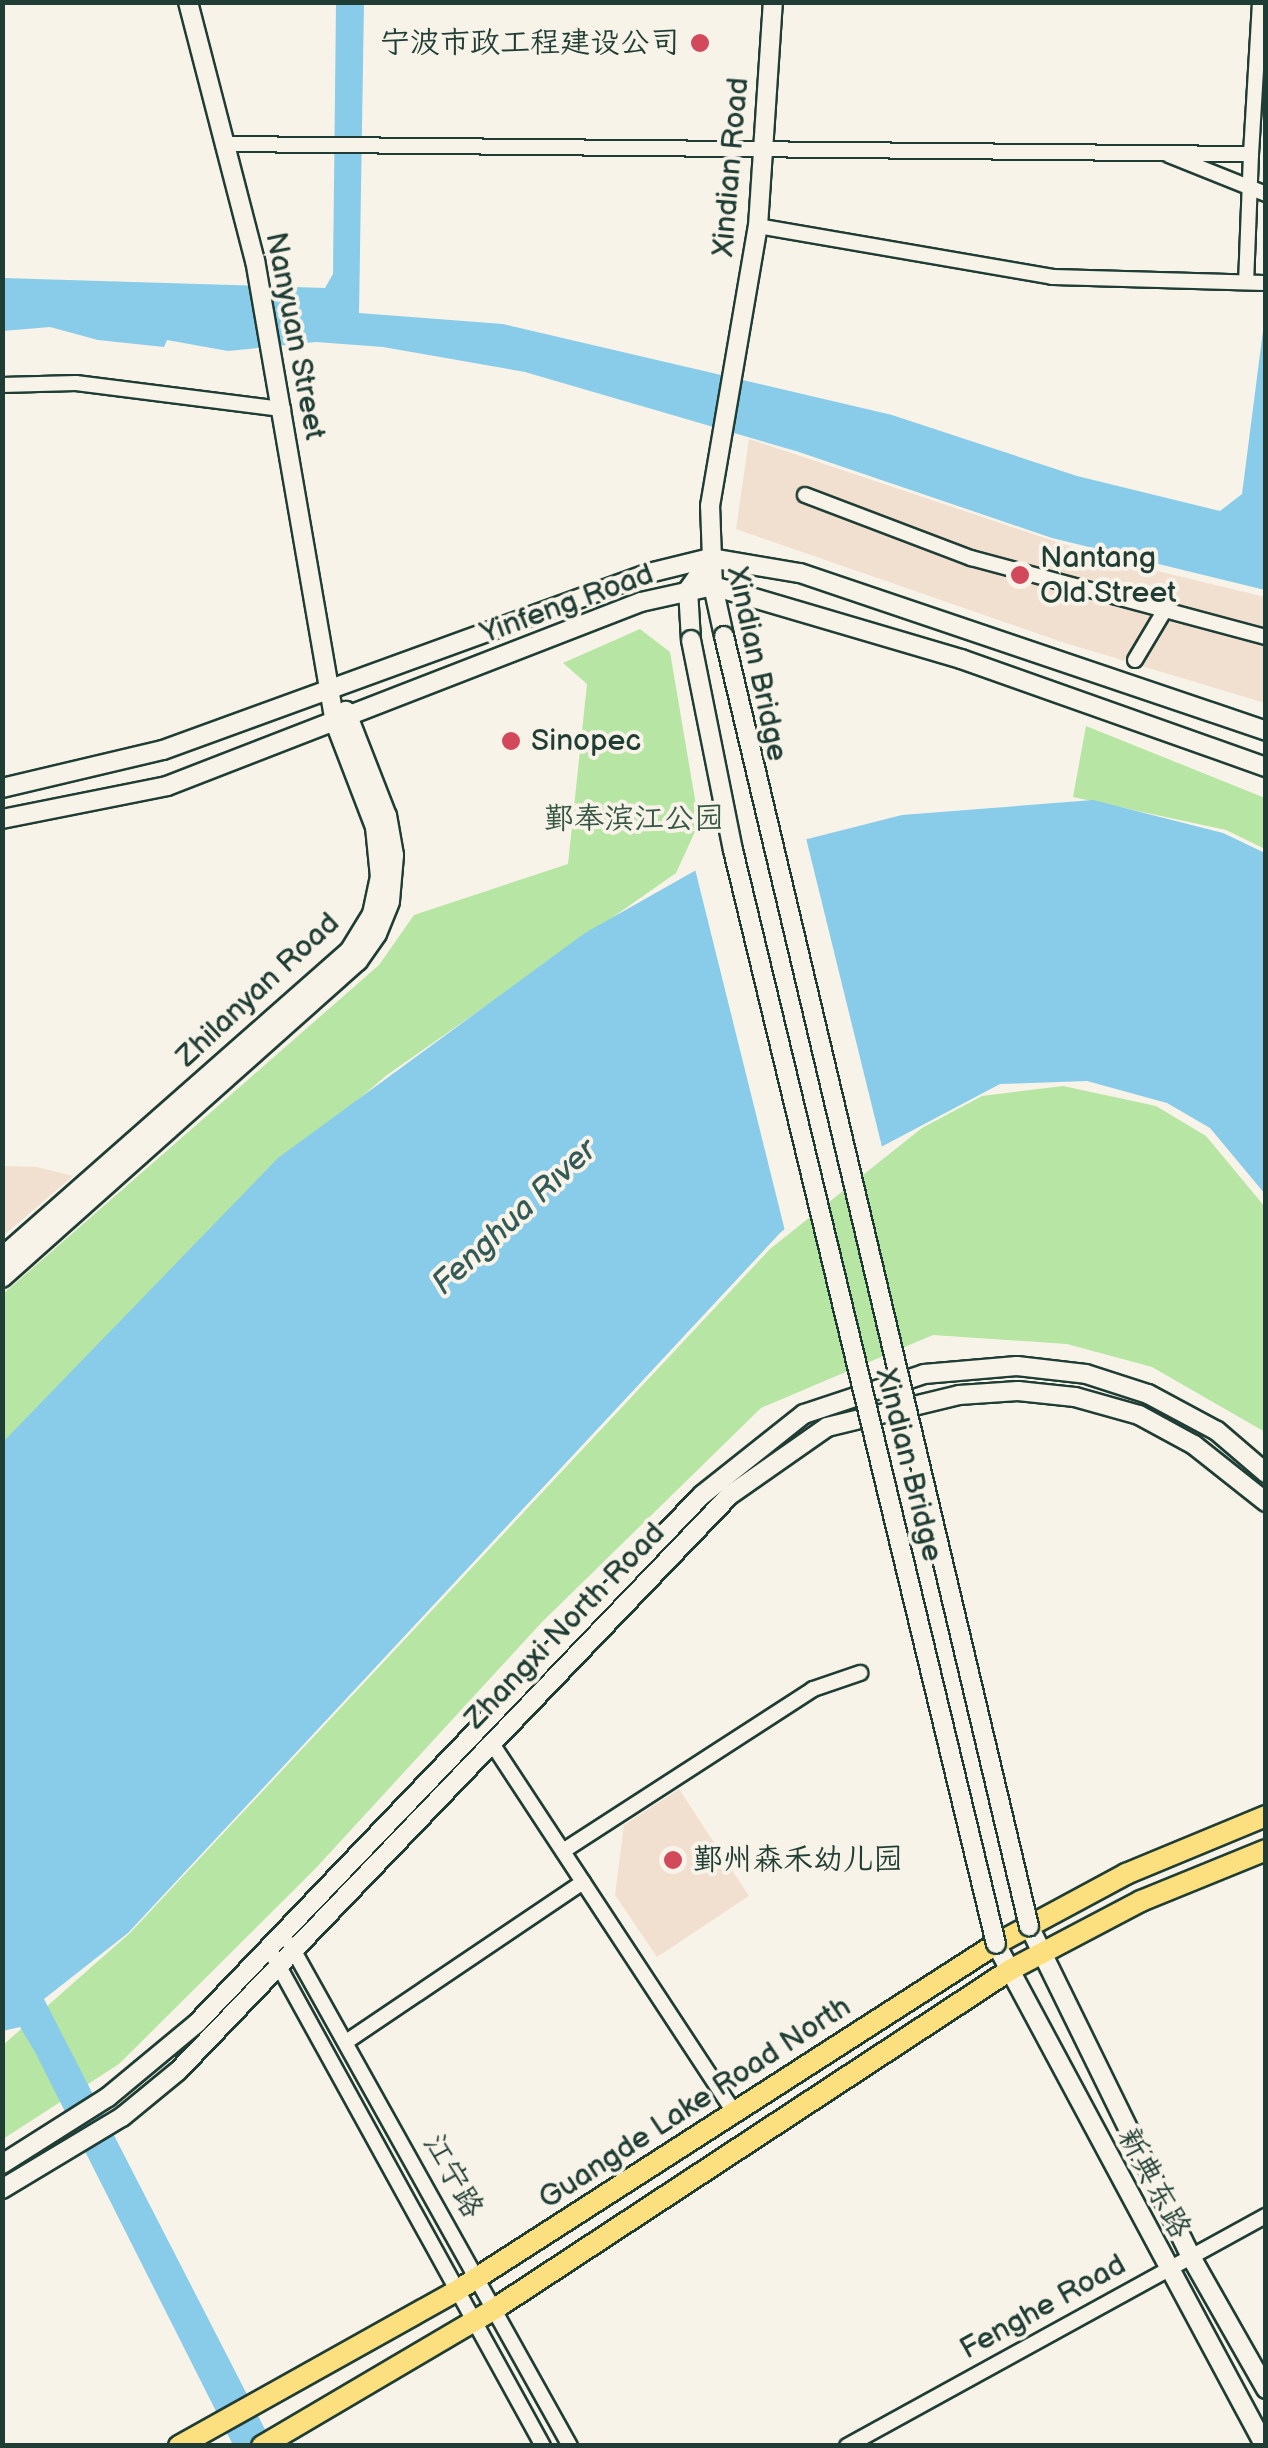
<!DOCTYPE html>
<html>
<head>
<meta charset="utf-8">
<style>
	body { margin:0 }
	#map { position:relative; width:1268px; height:2448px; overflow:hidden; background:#f7f3e8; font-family:"Balsamiq Sans","LXGW WenKai TC",sans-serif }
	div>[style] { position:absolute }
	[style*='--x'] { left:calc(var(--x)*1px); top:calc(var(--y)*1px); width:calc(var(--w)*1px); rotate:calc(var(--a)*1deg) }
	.built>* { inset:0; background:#f1e0cf }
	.green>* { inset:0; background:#b7e5a4 }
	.water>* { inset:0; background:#88ccea }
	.pier>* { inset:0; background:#f7f3e8 }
	.roads { filter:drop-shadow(2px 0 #1f3d34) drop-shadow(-2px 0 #1f3d34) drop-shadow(0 2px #1f3d34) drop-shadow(0 -2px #1f3d34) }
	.street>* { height:14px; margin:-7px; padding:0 7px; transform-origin:7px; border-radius:7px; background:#f7f3e8 }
	.secondary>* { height:18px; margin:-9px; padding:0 9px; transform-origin:9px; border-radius:9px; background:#f7f3e8 }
	.primary>* { height:20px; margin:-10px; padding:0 10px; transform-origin:10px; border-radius:10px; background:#fce080 }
	.bridges { filter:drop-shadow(2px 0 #1f3d34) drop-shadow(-2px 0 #1f3d34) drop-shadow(0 2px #1f3d34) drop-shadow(0 -2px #1f3d34) }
	.secondary-bridge>* { height:18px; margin:-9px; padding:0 9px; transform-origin:9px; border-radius:9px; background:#f7f3e8 }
	.dots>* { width:28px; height:28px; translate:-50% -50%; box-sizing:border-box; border:5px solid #f7f3e8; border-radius:50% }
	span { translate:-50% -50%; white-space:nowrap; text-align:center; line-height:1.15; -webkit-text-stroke:8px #f7f3e8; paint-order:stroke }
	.poi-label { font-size:30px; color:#1f3d34 }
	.right { translate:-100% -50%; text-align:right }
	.left { translate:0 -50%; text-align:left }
	.street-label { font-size:30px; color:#1f3d34 }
	.park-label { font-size:30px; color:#365645 }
	.water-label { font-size:32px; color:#345a58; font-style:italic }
	.frame { position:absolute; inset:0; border:5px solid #1f3d34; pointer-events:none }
</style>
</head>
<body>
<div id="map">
	<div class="built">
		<i style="clip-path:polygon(749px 439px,1108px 559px,1265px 597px,1265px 703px,1065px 643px,736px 529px)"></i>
		<i style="clip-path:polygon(3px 1166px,37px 1167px,73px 1176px,3px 1236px)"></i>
		<i style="clip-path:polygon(679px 1789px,749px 1896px,657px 1957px,615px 1895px,624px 1825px)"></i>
	</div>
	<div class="green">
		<i style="clip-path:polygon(640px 629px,670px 652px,699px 823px,676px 873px,387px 1075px,238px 1202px,3px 1448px,3px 1294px,379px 965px,414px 915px,568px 864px,587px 684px,563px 663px)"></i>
		<i style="clip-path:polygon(1086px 726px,1265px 798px,1265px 849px,1226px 830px,1073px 797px)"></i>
		<i style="clip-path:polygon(1063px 1086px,1156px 1106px,1206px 1136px,1265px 1207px,1265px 1432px,1152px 1367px,1067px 1344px,933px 1335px,761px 1408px,541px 1623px,316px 1868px,119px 2064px,3px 2139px,3px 2045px,130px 1933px,770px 1249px,922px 1128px,982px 1096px)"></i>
	</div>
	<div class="water">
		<i style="clip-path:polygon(336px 3px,364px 3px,359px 313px,503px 324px,892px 415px,1077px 476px,1220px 511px,1242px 494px,1265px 315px,1265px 590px,1052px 538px,799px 452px,525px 372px,383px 347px,316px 342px,228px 351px,167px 340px,164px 347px,98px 340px,50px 327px,3px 331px,3px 278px,325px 288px,333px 274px)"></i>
		<i style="clip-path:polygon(1093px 800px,1223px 833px,1265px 853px,1265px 1194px,1210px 1128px,1167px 1103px,1087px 1081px,1000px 1084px,881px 1147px,780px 1233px,128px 1933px,44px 1999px,273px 2445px,233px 2445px,35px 2052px,20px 2027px,3px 2031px,3px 1442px,278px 1158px,585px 933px,705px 865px,902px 815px)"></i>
	</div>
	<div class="pier">
		<i style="clip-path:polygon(805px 834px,883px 1151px,786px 1235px,694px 865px)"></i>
	</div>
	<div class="roads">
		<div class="street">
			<i style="--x:225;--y:144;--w:1026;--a:0.56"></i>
			<i style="--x:1251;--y:154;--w:128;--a:92.2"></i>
			<i style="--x:1251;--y:154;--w:152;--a:-86.6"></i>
			<i style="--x:1169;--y:155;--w:105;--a:21.9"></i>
			<i style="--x:758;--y:226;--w:298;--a:9.8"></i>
			<i style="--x:1052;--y:277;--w:214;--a:1.6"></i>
			<i style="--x:2;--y:385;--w:74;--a:-1.5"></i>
			<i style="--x:76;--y:383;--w:209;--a:7.2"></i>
			<i style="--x:805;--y:495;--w:178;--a:20.8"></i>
			<i style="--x:971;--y:558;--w:305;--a:15"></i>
			<i style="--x:1135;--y:660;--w:61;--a:-59.2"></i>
			<i style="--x:491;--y:1742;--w:444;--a:56.7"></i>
			<i style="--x:563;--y:1851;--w:298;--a:-32.9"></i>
			<i style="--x:813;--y:1689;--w:50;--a:-18.8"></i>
			<i style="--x:290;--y:1944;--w:575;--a:60.85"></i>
			<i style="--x:271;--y:1952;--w:564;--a:61.16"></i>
			<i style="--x:346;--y:2042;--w:286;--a:-34"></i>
			<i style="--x:847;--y:2446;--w:478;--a:-28.8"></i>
		</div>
		<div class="secondary">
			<i style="--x:724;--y:636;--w:51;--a:-102.4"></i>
			<i style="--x:713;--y:586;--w:80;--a:-92.1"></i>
			<i style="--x:710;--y:506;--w:284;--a:-80.3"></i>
			<i style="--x:758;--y:226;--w:225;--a:-86.2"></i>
			<i style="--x:691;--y:640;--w:50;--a:-93.4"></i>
			<i style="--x:688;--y:590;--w:39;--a:-55"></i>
			<i style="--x:2;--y:788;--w:165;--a:-13.3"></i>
			<i style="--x:163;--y:750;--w:517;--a:-20.01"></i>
			<i style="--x:649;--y:573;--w:63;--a:-13.8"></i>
			<i style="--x:710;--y:558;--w:91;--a:9.5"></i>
			<i style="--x:800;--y:573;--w:492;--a:18.7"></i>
			<i style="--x:2;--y:819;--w:168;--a:-11.3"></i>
			<i style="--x:167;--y:786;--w:508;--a:-21.22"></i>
			<i style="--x:641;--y:602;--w:74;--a:-12.5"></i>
			<i style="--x:713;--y:586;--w:259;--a:16.4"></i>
			<i style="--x:961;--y:659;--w:324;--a:19.5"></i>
			<i style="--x:2;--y:1257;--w:464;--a:-41.4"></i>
			<i style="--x:350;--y:950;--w:42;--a:-58.6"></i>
			<i style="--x:372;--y:914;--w:38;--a:-78"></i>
			<i style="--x:380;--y:877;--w:50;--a:-95.7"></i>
			<i style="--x:375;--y:827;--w:111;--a:-111"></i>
			<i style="--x:335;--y:723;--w:469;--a:-99.8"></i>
			<i style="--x:255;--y:261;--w:268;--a:-104.5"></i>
			<i style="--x:2;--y:1278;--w:477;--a:-41.7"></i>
			<i style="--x:358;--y:961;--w:33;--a:-55"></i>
			<i style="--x:377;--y:934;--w:35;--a:-68"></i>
			<i style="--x:390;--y:901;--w:46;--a:-85"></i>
			<i style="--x:394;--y:855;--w:40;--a:-100"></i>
			<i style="--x:387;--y:816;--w:113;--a:-111.3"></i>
			<i style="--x:1029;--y:1926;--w:369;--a:63.9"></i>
			<i style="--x:1191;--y:2257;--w:152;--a:60.4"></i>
			<i style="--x:996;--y:1944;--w:570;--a:61.82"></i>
			<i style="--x:2;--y:2164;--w:125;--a:-32.3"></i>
			<i style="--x:108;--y:2097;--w:116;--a:-39.7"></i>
			<i style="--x:197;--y:2023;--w:731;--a:-46.28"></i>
			<i style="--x:702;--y:1495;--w:130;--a:-38.5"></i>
			<i style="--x:804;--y:1414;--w:126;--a:-18.4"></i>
			<i style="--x:924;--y:1374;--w:93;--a:-4.9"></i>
			<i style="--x:1017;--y:1366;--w:69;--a:6.6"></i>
			<i style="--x:1086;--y:1374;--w:65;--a:17.9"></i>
			<i style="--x:1148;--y:1394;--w:78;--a:28.2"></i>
			<i style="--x:1217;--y:1431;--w:65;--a:40.6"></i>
			<i style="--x:2;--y:2189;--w:140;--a:-31"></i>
			<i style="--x:122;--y:2117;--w:72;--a:-39.4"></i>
			<i style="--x:178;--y:2071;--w:798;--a:-46.22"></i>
			<i style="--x:730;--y:1495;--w:118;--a:-35"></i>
			<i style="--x:827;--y:1427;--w:136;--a:-13.6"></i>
			<i style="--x:959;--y:1395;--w:59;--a:-3.9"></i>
			<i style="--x:1018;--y:1391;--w:57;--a:6"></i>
			<i style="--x:1075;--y:1397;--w:66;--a:15.7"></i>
			<i style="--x:1139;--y:1415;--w:63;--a:28.6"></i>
			<i style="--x:1194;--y:1445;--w:92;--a:38.4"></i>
		</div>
		<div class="primary">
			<i style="--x:179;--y:2446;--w:320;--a:-29.2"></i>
			<i style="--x:458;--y:2290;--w:640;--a:-32.75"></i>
			<i style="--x:996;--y:1944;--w:148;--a:-28.3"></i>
			<i style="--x:1126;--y:1874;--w:152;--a:-22.5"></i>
			<i style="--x:262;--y:2446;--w:272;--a:-30.5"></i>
			<i style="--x:496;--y:2308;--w:615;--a:-33.33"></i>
			<i style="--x:1010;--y:1970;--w:148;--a:-27.8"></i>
			<i style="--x:1141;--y:1901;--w:135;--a:-22.2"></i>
		</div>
	</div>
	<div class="bridges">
		<div class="secondary-bridge">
			<i style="--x:724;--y:636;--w:1326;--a:76.7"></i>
			<i style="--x:691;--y:640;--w:214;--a:78.7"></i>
			<i style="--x:733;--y:850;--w:1125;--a:76.48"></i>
		</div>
	</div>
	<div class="dots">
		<i style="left:700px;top:43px;background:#d1495b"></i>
		<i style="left:1020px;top:575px;background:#d1495b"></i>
		<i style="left:511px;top:741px;background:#d1495b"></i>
		<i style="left:673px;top:1860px;background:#d1495b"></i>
	</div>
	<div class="poi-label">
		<span class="right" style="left:680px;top:43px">宁波市政工程建设公司</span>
		<span class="left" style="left:1040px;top:575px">Nantang<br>Old Street</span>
		<span class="left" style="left:531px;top:741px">Sinopec</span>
		<span class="left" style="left:693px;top:1860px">鄞州森禾幼儿园</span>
	</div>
	<div class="street-label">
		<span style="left:731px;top:167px;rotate:-85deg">Xindian Road</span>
		<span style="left:295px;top:336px;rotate:79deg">Nanyuan Street</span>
		<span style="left:567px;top:604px;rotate:-20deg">Yinfeng Road</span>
		<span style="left:757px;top:664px;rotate:78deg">Xindian Bridge</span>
		<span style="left:258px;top:990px;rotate:-43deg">Zhilanyan Road</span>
		<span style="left:909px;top:1465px;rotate:76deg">Xindian Bridge</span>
		<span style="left:565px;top:1626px;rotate:-46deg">Zhangxi North Road</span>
		<span style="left:695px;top:2103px;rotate:-33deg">Guangde Lake Road North</span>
		<span style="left:453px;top:2176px;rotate:61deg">江宁路</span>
		<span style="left:1154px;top:2183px;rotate:62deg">新典东路</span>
		<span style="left:1043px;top:2307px;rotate:-29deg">Fenghe Road</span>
	</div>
	<div class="park-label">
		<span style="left:634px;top:819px">鄞奉滨江公园</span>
	</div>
	<div class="water-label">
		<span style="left:515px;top:1218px;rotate:-43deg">Fenghua Rıver</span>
	</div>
	<div class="frame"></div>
</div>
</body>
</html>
